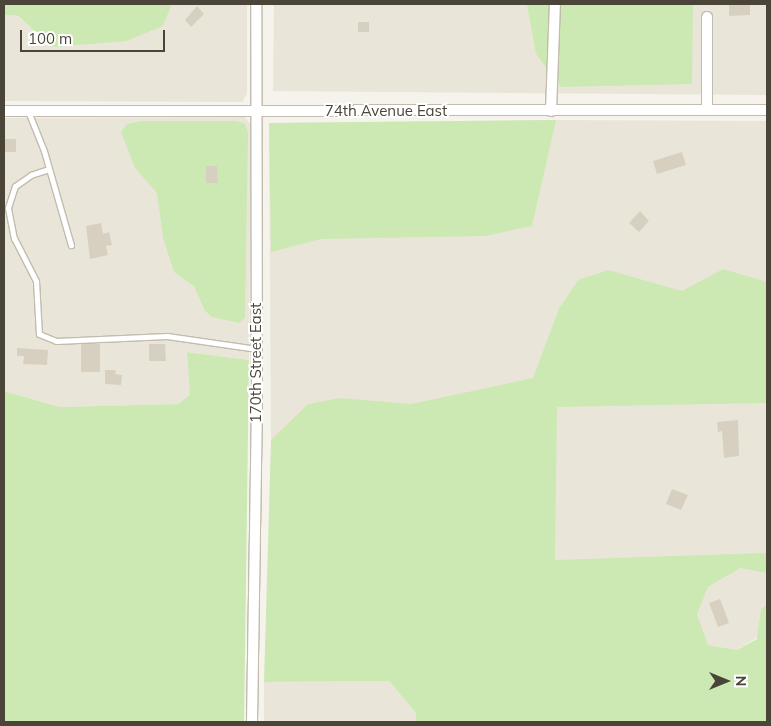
<!DOCTYPE html>
<html>
<head>
<meta charset="utf-8">
<style>
	body { margin:0 }
	#map { position:relative; width:771px; height:726px; overflow:hidden; background:#f5f3eb; font-family:Mulish,sans-serif }
	div>[style] { position:absolute }
	[style*='--x'] { left:calc(var(--x)*1px); top:calc(var(--y)*1px); width:calc(var(--w)*1px); rotate:calc(var(--a)*1deg) }
	.residential>* { inset:0; background:#e9e6d9 }
	.green>* { inset:0; background:#cce9b4 }
	.building>* { inset:0; background:#d7d0c0 }
	.roads { filter:drop-shadow(1px 0 #c1bcad) drop-shadow(-1px 0 #c1bcad) drop-shadow(0 1px #c1bcad) drop-shadow(0 -1px #c1bcad) }
	.lane>* { height:5px; margin:-2.5px; padding:0 2.5px; transform-origin:2.5px; border-radius:2.5px; background:#fff }
	.street>* { height:10px; margin:-5px; padding:0 5px; transform-origin:5px; border-radius:5px; background:#fff }
	span { translate:-50% -50%; white-space:nowrap; text-align:center; line-height:1.15; -webkit-text-stroke:4px #fff; paint-order:stroke }
	.street-label { font-size:15px; color:#4a4538 }
	.frame { position:absolute; inset:0; border:5px solid #4a4538; pointer-events:none }
	.north { position:absolute; left:701px; top:656px; width:50px; height:50px; -webkit-text-stroke:4px #fff; paint-order:stroke; rotate:90deg; font-size:14px; font-weight:700; line-height:20px; text-align:center; color:#4a4538 }
	.north::after { content:''; display:block; margin:auto; width:18px; height:22px; background:#4a4538; clip-path:polygon(50% 0,100% 100%,50% 72%,0 100%) }
	.scale { position:absolute; left:20px; top:30px; width:145px; height:22px; box-sizing:border-box; border:2px solid #4a4538; border-top:0; padding-left:6px; font-size:15px; line-height:18px; white-space:nowrap; color:#4a4538; -webkit-text-stroke:4px #fff; paint-order:stroke }
</style>
</head>
<body>
<div id="map">
	<div class="residential">
		<i style="clip-path:polygon(172px 4px,247px 4px,247px 94px,242px 102px,4px 101px,4px 15px,17px 16px,53px 47px,163px 26px)"></i>
		<i style="clip-path:polygon(274px 4px,767px 4px,767px 95px,273px 91px)"></i>
		<i style="clip-path:polygon(245px 117px,251px 125px,249px 360px,188px 352px,191px 395px,178px 404px,60px 407px,4px 391px,4px 118px)"></i>
		<i style="clip-path:polygon(556px 120px,767px 121px,767px 631px,737px 650px,708px 645px,555px 560px,271px 440px,269px 123px)"></i>
		<i style="clip-path:polygon(389px 681px,416px 713px,416px 722px,264px 722px,264px 682px)"></i>
	</div>
	<div class="green">
		<i style="clip-path:polygon(4px 4px,172px 4px,163px 26px,126px 41px,52px 47px,18px 16px,4px 15px)"></i>
		<i style="clip-path:polygon(527px 4px,693px 4px,692px 84px,561px 87px,536px 54px)"></i>
		<i style="clip-path:polygon(556px 120px,532px 226px,485px 236px,321px 239px,271px 252px,269px 123px)"></i>
		<i style="clip-path:polygon(142px 121px,237px 121px,245px 124px,248px 133px,245px 318px,239px 323px,212px 317px,205px 311px,194px 286px,174px 272px,163px 238px,157px 193px,135px 168px,121px 132px,127px 124px)"></i>
		<i style="clip-path:polygon(723px 269px,767px 282px,767px 403px,557px 407px,555px 560px,767px 553px,767px 573px,740px 568px,708px 587px,697px 614px,708px 645px,737px 650px,757px 639px,761px 609px,767px 605px,767px 722px,416px 722px,416px 713px,389px 681px,264px 682px,271px 440px,308px 404px,340px 398px,411px 404px,533px 378px,559px 309px,578px 280px,608px 270px,682px 291px)"></i>
		<i style="clip-path:polygon(187px 352px,249px 360px,244px 722px,4px 722px,4px 391px,60px 407px,178px 404px,190px 395px)"></i>
	</div>
	<div class="building">
		<i style="clip-path:polygon(729px 4px,750px 4px,750px 15px,729px 16px)"></i>
		<i style="clip-path:polygon(197px 6px,204px 14px,191px 27px,185px 20px)"></i>
		<i style="clip-path:polygon(358px 22px,369px 22px,369px 32px,358px 32px)"></i>
		<i style="clip-path:polygon(4px 139px,16px 139px,16px 152px,4px 152px)"></i>
		<i style="clip-path:polygon(682px 152px,686px 165px,657px 174px,653px 161px)"></i>
		<i style="clip-path:polygon(206px 166px,217px 166px,218px 183px,206px 183px)"></i>
		<i style="clip-path:polygon(640px 211px,649px 221px,639px 232px,629px 223px)"></i>
		<i style="clip-path:polygon(101px 223px,103px 234px,109px 232px,112px 245px,106px 246px,108px 255px,90px 259px,86px 226px)"></i>
		<i style="clip-path:polygon(81px 344px,100px 344px,100px 372px,81px 372px)"></i>
		<i style="clip-path:polygon(149px 344px,165px 344px,166px 361px,149px 361px)"></i>
		<i style="clip-path:polygon(17px 348px,48px 350px,47px 365px,23px 364px,24px 356px,17px 356px)"></i>
		<i style="clip-path:polygon(105px 370px,116px 370px,115px 374px,122px 375px,121px 385px,105px 384px)"></i>
		<i style="clip-path:polygon(738px 420px,739px 456px,724px 458px,722px 431px,718px 432px,717px 422px)"></i>
		<i style="clip-path:polygon(672px 489px,688px 495px,681px 510px,666px 504px)"></i>
		<i style="clip-path:polygon(720px 599px,729px 623px,718px 627px,709px 603px)"></i>
	</div>
	<div class="roads">
		<div class="lane">
			<i style="--x:28;--y:111;--w:43;--a:68.2"></i>
			<i style="--x:44;--y:151;--w:98;--a:74"></i>
			<i style="--x:49;--y:169;--w:19;--a:162"></i>
			<i style="--x:31;--y:175;--w:19;--a:145"></i>
			<i style="--x:15;--y:186;--w:23;--a:108"></i>
			<i style="--x:8;--y:208;--w:31;--a:79"></i>
			<i style="--x:14;--y:238;--w:48;--a:62.9"></i>
			<i style="--x:36;--y:281;--w:53;--a:86.8"></i>
			<i style="--x:39;--y:334;--w:18;--a:22"></i>
			<i style="--x:56;--y:341;--w:111;--a:-2.6"></i>
			<i style="--x:167;--y:336;--w:91;--a:8.2"></i>
		</div>
		<div class="street">
			<i style="--x:707;--y:17;--w:93;--a:90"></i>
			<i style="--x:4;--y:111;--w:763;--a:-0.08"></i>
			<i style="--x:551;--y:111;--w:107;--a:-87.9"></i>
			<i style="--x:252;--y:722;--w:313;--a:-89.1"></i>
			<i style="--x:257;--y:409;--w:405;--a:-90.1"></i>
		</div>
	</div>
	<div class="street-label">
		<span style="left:386px;top:111px">74th Avenue East</span>
		<span style="left:256px;top:363px;rotate:-90deg">170th Street East</span>
	</div>
	<div class="frame"></div>
	<div class="north">N</div>
	<div class="scale">100 m</div>
</div>
</body>
</html>
